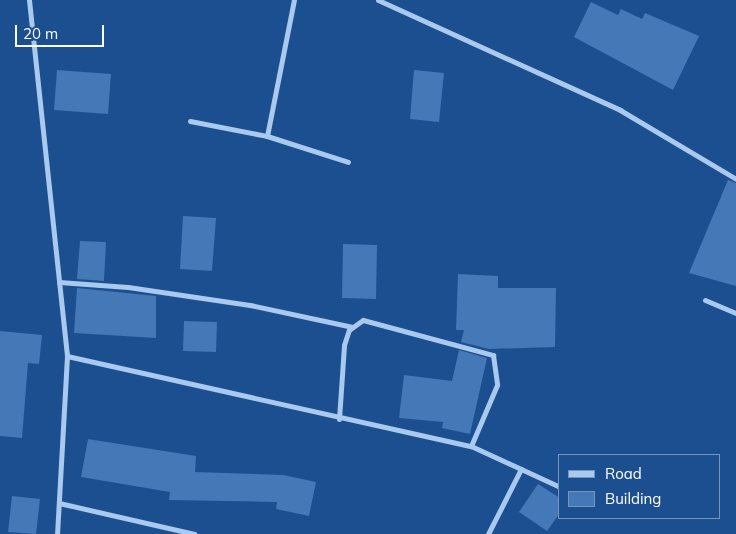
<!DOCTYPE html>
<html>
<head>
<meta charset="utf-8">
<style>
	body { margin:0 }
	#map { position:relative; width:736px; height:534px; overflow:hidden; background:#1b4f8f; font-family:Mulish,sans-serif }
	div>[style] { position:absolute }
	[style*='--x'] { left:calc(var(--x)*1px); top:calc(var(--y)*1px); width:calc(var(--w)*1px); rotate:calc(var(--a)*1deg) }
	.building>* { inset:0; background:#4478b7 }
	.street>* { height:5px; margin:-2.5px; padding:0 2.5px; transform-origin:2.5px; border-radius:2.5px; background:#a9c9ee }
	span { translate:-50% -50%; white-space:nowrap; text-align:center; line-height:1.15; -webkit-text-stroke:4px #1b4f8f; paint-order:stroke }
	.legend { position:absolute; left:558px; top:454px; width:162px; height:65px; box-sizing:border-box; background:#1b4f8f; border:1px solid #7695bc; margin:0; padding:6px 9px; list-style:none; font-size:15px; color:#fff }
	.legend li { display:flex; align-items:center; gap:10px; height:25px }
	.legend b { width:25px; border:1px solid #7695bc }
	.scale { position:absolute; left:15px; top:25px; width:89px; height:22px; box-sizing:border-box; border:2px solid #fff; border-top:0; padding-left:6px; font-size:15px; line-height:18px; white-space:nowrap; color:#fff; -webkit-text-stroke:4px #1b4f8f; paint-order:stroke }
</style>
</head>
<body>
<div id="map">
	<div class="building">
		<i style="clip-path:polygon(591px 2px,618px 15px,621px 9px,642px 19px,645px 13px,699px 36px,673px 90px,574px 37px)"></i>
		<i style="clip-path:polygon(57px 70px,111px 74px,108px 114px,54px 110px)"></i>
		<i style="clip-path:polygon(414px 70px,444px 73px,439px 122px,410px 119px)"></i>
		<i style="clip-path:polygon(728px 180px,736px 183px,736px 286px,689px 273px)"></i>
		<i style="clip-path:polygon(183px 216px,216px 218px,212px 271px,180px 269px)"></i>
		<i style="clip-path:polygon(80px 241px,106px 242px,104px 281px,77px 279px)"></i>
		<i style="clip-path:polygon(343px 244px,377px 245px,376px 299px,342px 298px)"></i>
		<i style="clip-path:polygon(458px 274px,498px 276px,498px 288px,556px 288px,555px 347px,489px 349px,461px 342px,464px 330px,456px 330px)"></i>
		<i style="clip-path:polygon(77px 288px,156px 296px,156px 338px,74px 333px)"></i>
		<i style="clip-path:polygon(184px 321px,217px 322px,216px 352px,183px 351px)"></i>
		<i style="clip-path:polygon(0 331px,42px 335px,39px 364px,28px 363px,22px 438px,0 436px)"></i>
		<i style="clip-path:polygon(459px 350px,487px 358px,470px 434px,442px 428px,443px 422px,399px 418px,404px 375px,452px 381px)"></i>
		<i style="clip-path:polygon(88px 439px,196px 456px,195px 472px,283px 475px,316px 482px,309px 516px,276px 509px,277px 502px,169px 500px,170px 492px,81px 477px)"></i>
		<i style="clip-path:polygon(538px 484px,560px 498px,560px 513px,547px 531px,519px 512px)"></i>
		<i style="clip-path:polygon(12px 496px,40px 499px,36px 534px,8px 532px)"></i>
	</div>
	<div class="street">
		<i style="--x:29;--y:0;--w:358;--a:83.9"></i>
		<i style="--x:67;--y:356;--w:178;--a:93.2"></i>
		<i style="--x:378;--y:0;--w:266;--a:24.4"></i>
		<i style="--x:620;--y:110;--w:135;--a:30.7"></i>
		<i style="--x:190;--y:121;--w:78;--a:11"></i>
		<i style="--x:267;--y:136;--w:85;--a:17.8"></i>
		<i style="--x:267;--y:136;--w:139;--a:-78.8"></i>
		<i style="--x:59;--y:282;--w:69;--a:4.1"></i>
		<i style="--x:128;--y:287;--w:123;--a:8.4"></i>
		<i style="--x:250;--y:305;--w:105;--a:12.1"></i>
		<i style="--x:705;--y:300;--w:34;--a:23"></i>
		<i style="--x:67;--y:356;--w:414;--a:12.6"></i>
		<i style="--x:471;--y:446;--w:98;--a:24.7"></i>
		<i style="--x:339;--y:419;--w:74;--a:-86.1"></i>
		<i style="--x:344;--y:345;--w:16;--a:-72"></i>
		<i style="--x:349;--y:330;--w:17;--a:-36"></i>
		<i style="--x:363;--y:320;--w:135;--a:15.1"></i>
		<i style="--x:493;--y:355;--w:30;--a:82"></i>
		<i style="--x:497;--y:385;--w:66;--a:113.1"></i>
		<i style="--x:59;--y:503;--w:139;--a:12.9"></i>
		<i style="--x:488;--y:534;--w:73;--a:-63.1"></i>
	</div>
	<ul class="legend">
	<li><b style="height:6px;background:#a9c9ee"></b>Road</li>
	<li><b style="height:14px;background:#4478b7"></b>Building</li>
	</ul>
	<div class="scale">20 m</div>
</div>
</body>
</html>
